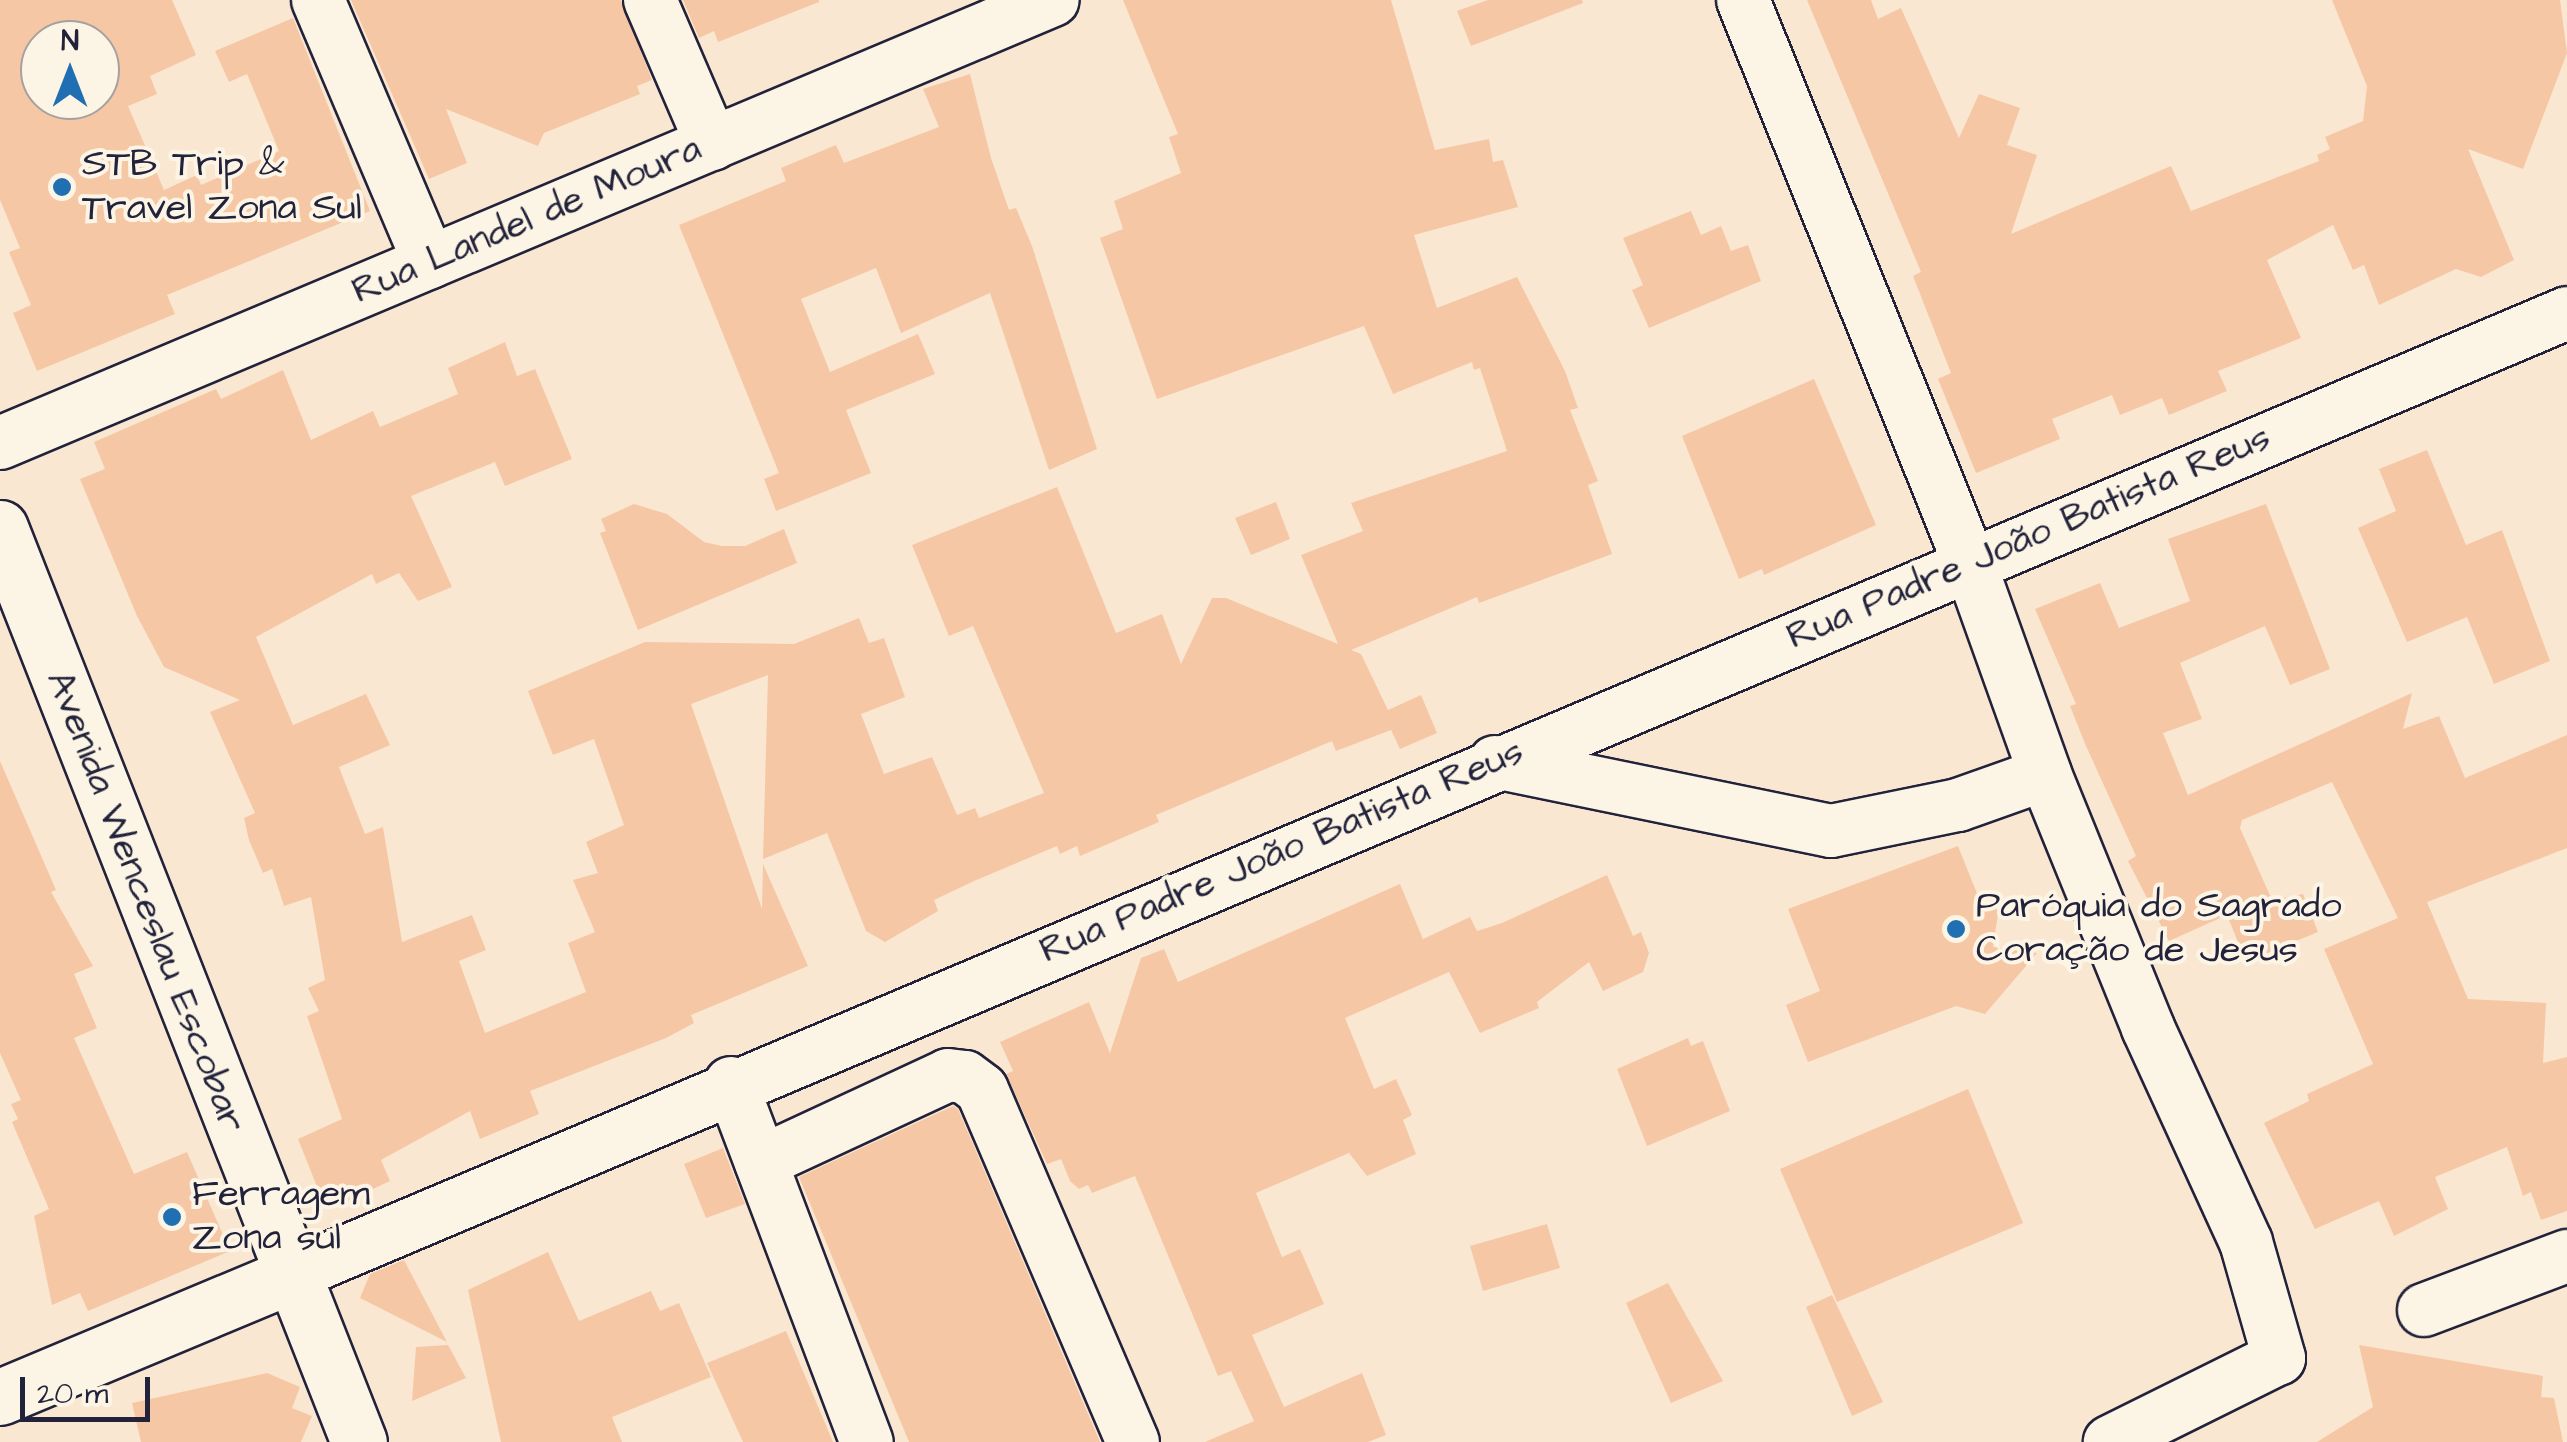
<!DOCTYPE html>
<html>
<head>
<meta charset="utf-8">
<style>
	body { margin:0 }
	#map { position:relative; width:2567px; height:1442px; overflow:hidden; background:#fae7d2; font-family:"Architects Daughter",sans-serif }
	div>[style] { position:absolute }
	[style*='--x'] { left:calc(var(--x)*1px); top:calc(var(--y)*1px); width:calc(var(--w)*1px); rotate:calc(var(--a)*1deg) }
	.building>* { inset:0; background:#f6c7a5 }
	.roads { filter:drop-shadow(2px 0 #22223b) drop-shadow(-2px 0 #22223b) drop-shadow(0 2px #22223b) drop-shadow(0 -2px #22223b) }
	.street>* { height:52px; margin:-26px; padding:0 26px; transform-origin:26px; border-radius:26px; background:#fcf5e5 }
	.secondary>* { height:55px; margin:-27.5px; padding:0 27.5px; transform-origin:27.5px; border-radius:27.5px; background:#fcf5e5 }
	.dots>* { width:28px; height:28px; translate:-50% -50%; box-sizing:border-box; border:5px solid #fcf5e5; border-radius:50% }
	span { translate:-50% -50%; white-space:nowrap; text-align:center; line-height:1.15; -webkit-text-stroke:8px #fcf5e5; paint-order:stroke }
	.poi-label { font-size:38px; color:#22223b }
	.left { translate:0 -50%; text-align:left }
	.street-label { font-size:38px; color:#22223b }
	.north { position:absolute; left:20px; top:20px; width:100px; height:100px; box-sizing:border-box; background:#fcf5e5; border:2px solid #a5a1a1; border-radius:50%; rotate:0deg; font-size:28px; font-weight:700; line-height:40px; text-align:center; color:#22223b }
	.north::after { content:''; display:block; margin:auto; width:35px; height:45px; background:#1f6fb2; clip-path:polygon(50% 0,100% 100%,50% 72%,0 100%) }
	.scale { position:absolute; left:20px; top:1377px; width:130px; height:45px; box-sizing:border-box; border:5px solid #22223b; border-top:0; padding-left:12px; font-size:30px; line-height:35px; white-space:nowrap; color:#22223b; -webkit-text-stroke:8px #fcf5e5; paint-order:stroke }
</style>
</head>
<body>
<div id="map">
	<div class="building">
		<i style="clip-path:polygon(evenodd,0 0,172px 0,196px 55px,150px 76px,157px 94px,128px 106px,164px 190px,197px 175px,201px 185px,279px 151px,247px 74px,229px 82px,215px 51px,293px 18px,370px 211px,167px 295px,175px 314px,37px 371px,13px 313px,31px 305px,9px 252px,20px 248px,0 200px,0 0,40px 40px,100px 40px,100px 100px,40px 100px,40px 40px)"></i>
		<i style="clip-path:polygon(351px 0,621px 0,652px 80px,637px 86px,640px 94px,544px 133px,538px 146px,446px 109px,467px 163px,429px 179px)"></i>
		<i style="clip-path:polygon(683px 0,819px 0,819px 2px,718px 42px,714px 31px,699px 38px)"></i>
		<i style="clip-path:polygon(1123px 0,1391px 0,1435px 150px,1489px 139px,1493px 162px,1503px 160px,1518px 207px,1414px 235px,1437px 308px,1517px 277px,1565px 371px,1578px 408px,1570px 410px,1598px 481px,1588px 485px,1612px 554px,1479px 603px,1477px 597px,1351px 650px,1361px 654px,1388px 710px,1421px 695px,1437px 733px,1400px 749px,1391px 730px,1336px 751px,1332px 741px,1156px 815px,1159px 822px,1080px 856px,1077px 846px,1060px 854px,1057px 846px,974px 881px,934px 900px,938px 911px,885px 942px,866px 931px,827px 833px,763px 859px,768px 675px,691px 704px,762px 909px,763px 864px,808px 966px,691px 1015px,694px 1023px,666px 1038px,530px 1091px,539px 1114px,480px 1139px,470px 1111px,381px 1160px,390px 1181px,341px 1204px,322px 1199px,298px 1139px,342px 1119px,307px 1016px,319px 1011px,308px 988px,325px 980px,311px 897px,284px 906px,272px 869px,263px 873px,249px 840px,244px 818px,255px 813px,210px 712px,240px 700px,164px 667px,137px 616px,80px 479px,105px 469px,94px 442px,216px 389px,221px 399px,283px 370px,311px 440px,373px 411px,380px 427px,458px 394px,448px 368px,505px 342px,517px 376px,535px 369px,572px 459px,505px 486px,495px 462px,411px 496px,452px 587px,418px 601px,399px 573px,376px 584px,372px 574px,256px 637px,293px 725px,366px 694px,390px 745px,339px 767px,365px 834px,383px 827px,402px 942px,472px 915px,486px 950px,459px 961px,485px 1033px,586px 992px,568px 943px,595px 932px,573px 880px,598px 873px,586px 842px,624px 825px,594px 739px,553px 755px,528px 691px,645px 642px,794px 644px,859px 618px,869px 643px,884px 638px,905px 697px,861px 714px,884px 774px,932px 757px,957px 815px,975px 808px,979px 818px,1044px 793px,973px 626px,949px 636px,912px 545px,1057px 487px,1116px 633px,1162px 614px,1181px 664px,1212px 598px,1226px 598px,1338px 644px,1301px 555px,1363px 531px,1351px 503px,1507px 451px,1480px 368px,1474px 370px,1472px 362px,1393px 394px,1364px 326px,1157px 399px,1100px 238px,1123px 229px,1114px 201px,1181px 173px,1169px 137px,1178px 134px)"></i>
		<i style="clip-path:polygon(1488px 0,1582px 0,1583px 3px,1471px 46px,1457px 11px)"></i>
		<i style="clip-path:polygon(1807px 0,1871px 0,1878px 19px,1901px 8px,1959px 138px,1979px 94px,2020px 108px,2007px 145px,2037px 155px,2011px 234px,2171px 166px,2191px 211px,2319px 161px,2317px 155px,2330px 149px,2325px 137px,2363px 121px,2367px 86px,2332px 0,2560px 0,2567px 53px,2523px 169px,2468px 149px,2514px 260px,2481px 277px,2456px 269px,2379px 305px,2364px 265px,2353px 270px,2333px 225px,2267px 260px,2301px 338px,2218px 371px,2227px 391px,2169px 415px,2162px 398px,2120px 415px,2112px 395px,2052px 419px,2060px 439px,1976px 473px,1938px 379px,1951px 373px,1913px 276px,1921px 272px)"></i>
		<i style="clip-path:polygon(970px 74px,991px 158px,1009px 210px,1016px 208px,1032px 246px,1097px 449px,1049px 470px,990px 293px,901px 333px,876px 268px,801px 299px,830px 372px,918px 334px,935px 374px,846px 410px,871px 473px,776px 511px,764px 479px,779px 473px,679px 225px,786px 181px,781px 168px,836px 145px,844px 163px,939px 127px,923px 89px)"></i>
		<i style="clip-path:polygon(1691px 211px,1701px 235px,1721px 226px,1731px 251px,1748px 245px,1761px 281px,1649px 328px,1632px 290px,1643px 285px,1623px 238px)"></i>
		<i style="clip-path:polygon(1814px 379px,1876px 525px,1764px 575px,1762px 569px,1739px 579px,1682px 436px)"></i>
		<i style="clip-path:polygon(2427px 450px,2466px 545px,2502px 530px,2550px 661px,2494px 684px,2467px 617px,2407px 642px,2358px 528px,2396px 511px,2379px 469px)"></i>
		<i style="clip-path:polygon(1276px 502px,1290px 539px,1251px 555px,1235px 518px)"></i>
		<i style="clip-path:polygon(634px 504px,667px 514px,704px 542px,722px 546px,745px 546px,784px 529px,797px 563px,638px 630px,600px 533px,606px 531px,601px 519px)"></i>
		<i style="clip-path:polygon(2266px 504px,2330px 669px,2290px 685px,2265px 626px,2180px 663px,2202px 719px,2163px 733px,2188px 795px,2412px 693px,2403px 729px,2439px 716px,2465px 778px,2567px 735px,2567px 848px,2427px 902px,2468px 999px,2546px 1003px,2543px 1063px,2567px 1057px,2567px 1211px,2541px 1220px,2531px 1192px,2523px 1196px,2507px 1147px,2435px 1177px,2448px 1209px,2394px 1236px,2379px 1201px,2315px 1229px,2264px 1123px,2309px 1101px,2307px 1094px,2373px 1064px,2324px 949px,2398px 918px,2332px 782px,2242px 820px,2240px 828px,2272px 900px,2303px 894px,2318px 932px,2246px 962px,2227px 915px,2169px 941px,2128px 861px,2136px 856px,2086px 746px,2070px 706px,2076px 704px,2035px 609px,2100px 583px,2119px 628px,2190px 601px,2168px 539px)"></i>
		<i style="clip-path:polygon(0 761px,56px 890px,51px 892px,93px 966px,74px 974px,97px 1028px,74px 1038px,134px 1174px,187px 1152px,230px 1251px,88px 1311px,80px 1293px,52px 1305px,34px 1216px,49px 1209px,12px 1122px,18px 1119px,11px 1104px,21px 1100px,0 1053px)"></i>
		<i style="clip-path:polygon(1958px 846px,1982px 906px,1999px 907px,1993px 947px,2037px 953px,1985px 1014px,1956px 1006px,1808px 1062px,1786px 1005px,1820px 991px,1788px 909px)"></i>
		<i style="clip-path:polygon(1607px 875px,1633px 936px,1641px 932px,1649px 953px,1643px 972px,1603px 991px,1589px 962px,1537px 1002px,1539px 1008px,1480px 1033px,1449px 972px,1345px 1018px,1374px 1089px,1396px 1079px,1412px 1115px,1403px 1120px,1416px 1154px,1367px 1176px,1349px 1153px,1256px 1193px,1282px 1257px,1300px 1249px,1324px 1304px,1252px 1335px,1284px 1407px,1362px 1373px,1386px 1435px,1368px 1442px,1205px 1442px,1254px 1421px,1231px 1371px,1218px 1376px,1135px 1176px,1092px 1193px,1088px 1185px,1079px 1189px,1070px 1181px,1061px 1159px,1047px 1164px,1006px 1074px,1013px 1071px,1000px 1042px,1089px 1002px,1110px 1053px,1141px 958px,1164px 949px,1178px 982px,1400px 884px,1423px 939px,1470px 917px,1477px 931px,1502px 923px)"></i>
		<i style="clip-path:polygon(1688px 1038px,1691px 1046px,1703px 1041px,1730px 1111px,1647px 1146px,1617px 1069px)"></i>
		<i style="clip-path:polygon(1968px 1089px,2023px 1223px,1837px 1302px,1780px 1169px)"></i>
		<i style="clip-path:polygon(953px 1106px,958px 1109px,1100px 1442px,909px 1442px,799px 1177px)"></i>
		<i style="clip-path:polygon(723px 1148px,745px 1204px,706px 1218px,684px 1164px)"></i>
		<i style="clip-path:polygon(1547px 1224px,1560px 1268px,1483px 1291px,1470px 1246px)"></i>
		<i style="clip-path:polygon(548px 1252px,579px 1321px,651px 1291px,660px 1311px,679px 1303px,711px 1377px,612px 1417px,622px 1442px,501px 1442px,468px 1290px)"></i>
		<i style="clip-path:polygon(404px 1260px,447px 1342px,360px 1298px,370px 1274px)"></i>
		<i style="clip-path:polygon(1668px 1283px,1723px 1381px,1671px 1403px,1626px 1303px)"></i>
		<i style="clip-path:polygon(1832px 1295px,1883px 1402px,1852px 1416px,1806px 1307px)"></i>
		<i style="clip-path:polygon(786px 1331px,820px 1411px,833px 1442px,743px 1442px,707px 1363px)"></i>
		<i style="clip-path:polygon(448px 1345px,466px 1378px,412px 1401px,416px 1347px)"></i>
		<i style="clip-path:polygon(2359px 1345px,2543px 1376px,2541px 1397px,2554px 1398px,2563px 1442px,2317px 1442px,2373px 1407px)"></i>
		<i style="clip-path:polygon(267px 1373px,300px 1387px,292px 1408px,312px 1416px,301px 1442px,141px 1442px,132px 1403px)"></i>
	</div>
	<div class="roads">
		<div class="street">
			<i style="--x:318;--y:0;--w:285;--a:67"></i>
			<i style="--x:650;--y:0;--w:157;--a:66.7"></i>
			<i style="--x:1743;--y:0;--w:608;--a:68.08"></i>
			<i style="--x:1970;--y:564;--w:223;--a:70.3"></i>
			<i style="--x:2045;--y:774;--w:274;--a:67.9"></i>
			<i style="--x:2148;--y:1028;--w:235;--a:65.4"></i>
			<i style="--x:2246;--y:1242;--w:121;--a:74.1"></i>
			<i style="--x:2279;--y:1358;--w:189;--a:153.6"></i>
			<i style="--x:0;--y:443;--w:1142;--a:-22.82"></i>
			<i style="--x:1495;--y:762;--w:343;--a:11.6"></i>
			<i style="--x:1831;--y:831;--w:130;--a:-11.6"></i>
			<i style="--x:1958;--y:805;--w:92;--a:-19.6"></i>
			<i style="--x:731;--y:1083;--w:384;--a:69.3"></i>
			<i style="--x:761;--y:1162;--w:206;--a:-24.9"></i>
			<i style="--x:948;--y:1075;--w:17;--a:7"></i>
			<i style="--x:965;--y:1077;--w:21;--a:37"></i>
			<i style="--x:982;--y:1090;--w:383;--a:66.8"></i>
			<i style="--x:291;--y:1275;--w:2471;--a:-22.91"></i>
			<i style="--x:2424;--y:1310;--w:153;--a:-20.7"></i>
		</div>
		<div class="secondary">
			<i style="--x:0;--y:528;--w:982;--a:68.56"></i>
			<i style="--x:0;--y:1397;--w:316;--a:-22.7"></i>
		</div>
	</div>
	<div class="dots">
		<i style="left:62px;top:187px;background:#1f6fb2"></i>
		<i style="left:1956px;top:929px;background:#1f6fb2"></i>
		<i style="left:172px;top:1217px;background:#1f6fb2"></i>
	</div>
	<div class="poi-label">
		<span class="left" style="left:82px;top:187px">STB Trip &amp;<br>Travel Zona Sul</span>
		<span class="left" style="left:1976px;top:929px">Paróquia do Sagrado<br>Coração de Jesus</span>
		<span class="left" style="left:192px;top:1217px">Ferragem<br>Zona sul</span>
	</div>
	<div class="street-label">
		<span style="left:527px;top:221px;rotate:-23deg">Rua Landel de Moura</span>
		<span style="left:2029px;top:538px;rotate:-23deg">Rua Padre João Batista Reus</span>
		<span style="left:1282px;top:852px;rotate:-23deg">Rua Padre João Batista Reus</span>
		<span style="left:145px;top:902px;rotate:69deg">Avenida Wenceslau Escobar</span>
	</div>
	<div class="north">N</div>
	<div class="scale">20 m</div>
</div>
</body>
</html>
